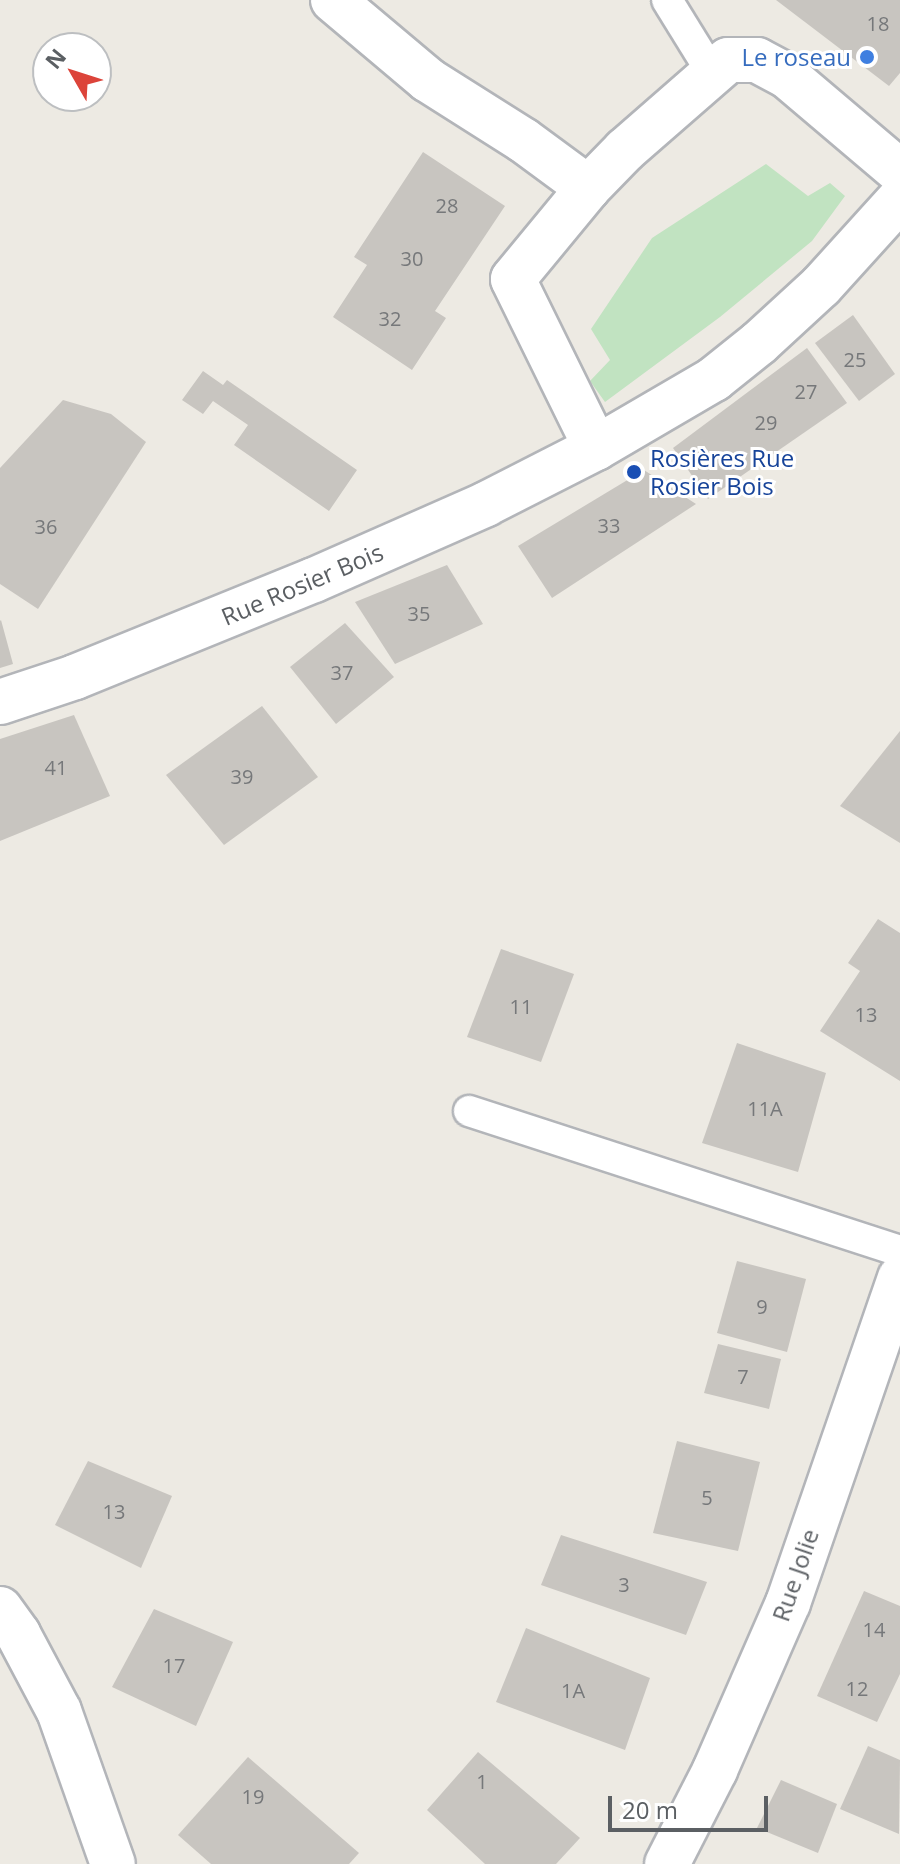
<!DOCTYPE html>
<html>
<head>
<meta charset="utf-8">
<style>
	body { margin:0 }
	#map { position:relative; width:900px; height:1864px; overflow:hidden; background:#edeae3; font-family:"Open Sans",sans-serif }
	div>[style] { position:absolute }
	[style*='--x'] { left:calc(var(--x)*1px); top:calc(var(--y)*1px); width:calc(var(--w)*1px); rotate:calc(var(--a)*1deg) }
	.green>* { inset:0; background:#c1e3c1 }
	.building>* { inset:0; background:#c8c5c0 }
	.roads { filter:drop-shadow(2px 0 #b3b5b9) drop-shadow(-2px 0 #b3b5b9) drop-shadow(0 2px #b3b5b9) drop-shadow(0 -2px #b3b5b9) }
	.service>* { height:30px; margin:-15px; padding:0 15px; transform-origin:15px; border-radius:15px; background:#fff }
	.minor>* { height:44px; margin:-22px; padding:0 22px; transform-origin:22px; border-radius:22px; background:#fff }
	.dots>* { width:22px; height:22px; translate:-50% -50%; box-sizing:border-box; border:4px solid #fff; border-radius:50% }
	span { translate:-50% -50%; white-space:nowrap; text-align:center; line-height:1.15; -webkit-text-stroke:6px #fff; paint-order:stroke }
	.number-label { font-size:20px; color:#76787a }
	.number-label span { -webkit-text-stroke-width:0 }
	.shop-label { font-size:24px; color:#366cbe }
	.right { translate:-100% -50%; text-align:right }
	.transit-label { font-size:24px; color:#164399 }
	.left { translate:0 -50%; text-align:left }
	.street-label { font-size:24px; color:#5b5f63 }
	.north { position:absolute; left:32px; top:32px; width:80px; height:80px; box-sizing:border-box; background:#fff; border:2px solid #bdbfc1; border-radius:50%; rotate:309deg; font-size:22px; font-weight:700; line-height:32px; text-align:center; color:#5b5f63 }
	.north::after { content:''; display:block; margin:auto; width:28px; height:36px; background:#dc443a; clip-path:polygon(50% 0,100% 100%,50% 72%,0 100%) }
	.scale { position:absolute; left:608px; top:1796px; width:160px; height:36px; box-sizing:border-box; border:4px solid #5b5f63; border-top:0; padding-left:10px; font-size:24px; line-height:28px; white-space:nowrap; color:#5b5f63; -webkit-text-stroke:6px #fff; paint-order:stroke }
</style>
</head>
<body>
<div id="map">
	<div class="green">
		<i style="clip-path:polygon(766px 164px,808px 196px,830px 183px,845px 196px,812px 241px,720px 317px,605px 402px,590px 381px,610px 360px,591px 329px,652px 238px)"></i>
	</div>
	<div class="building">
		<i style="clip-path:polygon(776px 0,900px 0,900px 73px,889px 86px)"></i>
		<i style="clip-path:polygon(423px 152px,505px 206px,435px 311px,446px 318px,412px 370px,333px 317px,367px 265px,354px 257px)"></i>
		<i style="clip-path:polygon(853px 315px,895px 374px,859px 401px,815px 343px)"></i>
		<i style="clip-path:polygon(807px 348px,847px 403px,708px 499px,673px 448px)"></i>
		<i style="clip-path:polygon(203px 371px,223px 385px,227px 380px,357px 470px,329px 511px,234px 445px,248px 425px,213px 401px,203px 414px,182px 400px)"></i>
		<i style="clip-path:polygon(63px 400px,111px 414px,146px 442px,38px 609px,0 584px,0 468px)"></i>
		<i style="clip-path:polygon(644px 470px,696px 504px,552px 598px,518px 546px)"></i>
		<i style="clip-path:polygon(447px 565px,483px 624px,395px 664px,355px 602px)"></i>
		<i style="clip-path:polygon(1px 620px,13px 664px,0 668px,0 621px)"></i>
		<i style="clip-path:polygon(345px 623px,394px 677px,336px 724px,290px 667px)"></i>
		<i style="clip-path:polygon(262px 706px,318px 777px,224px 845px,166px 775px)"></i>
		<i style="clip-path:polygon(74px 715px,110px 796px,0 841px,0 739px)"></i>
		<i style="clip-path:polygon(900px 731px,900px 843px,840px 806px)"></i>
		<i style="clip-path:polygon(878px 919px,900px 933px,900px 1081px,820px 1031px,860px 971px,848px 963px)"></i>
		<i style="clip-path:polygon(501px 949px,574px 974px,541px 1062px,467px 1037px)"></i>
		<i style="clip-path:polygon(737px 1043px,826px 1073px,798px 1172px,702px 1143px)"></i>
		<i style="clip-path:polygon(737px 1261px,806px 1279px,787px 1352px,717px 1333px)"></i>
		<i style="clip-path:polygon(718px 1344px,781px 1359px,769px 1409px,704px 1393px)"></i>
		<i style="clip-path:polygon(677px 1441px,760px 1462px,738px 1551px,653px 1533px)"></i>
		<i style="clip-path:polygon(88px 1461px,172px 1496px,141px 1568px,55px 1525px)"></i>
		<i style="clip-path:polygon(561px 1535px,707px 1582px,686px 1635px,541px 1585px)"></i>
		<i style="clip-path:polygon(864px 1591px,900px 1606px,900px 1674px,877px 1722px,817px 1696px)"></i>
		<i style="clip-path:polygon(154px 1609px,233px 1642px,196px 1726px,112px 1687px)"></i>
		<i style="clip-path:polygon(526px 1628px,650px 1678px,625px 1750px,496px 1702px)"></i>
		<i style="clip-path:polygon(868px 1746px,900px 1760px,899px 1834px,840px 1809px)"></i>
		<i style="clip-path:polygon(478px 1752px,580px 1838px,556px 1864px,485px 1864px,427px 1810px)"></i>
		<i style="clip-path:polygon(248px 1757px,359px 1853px,349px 1864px,211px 1864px,178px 1835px)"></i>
		<i style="clip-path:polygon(781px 1780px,837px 1804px,818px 1853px,757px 1828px)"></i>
	</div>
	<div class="roads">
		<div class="service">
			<i style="--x:667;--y:0;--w:86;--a:58.3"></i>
			<i style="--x:469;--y:1111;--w:453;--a:18"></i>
		</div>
		<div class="minor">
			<i style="--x:333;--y:0;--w:124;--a:40.1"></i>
			<i style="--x:428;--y:80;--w:112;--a:32.3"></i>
			<i style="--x:523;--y:140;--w:81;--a:36.4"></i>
			<i style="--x:596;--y:448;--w:188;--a:-116.2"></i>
			<i style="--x:513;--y:279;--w:118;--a:-50.5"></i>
			<i style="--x:588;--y:188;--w:53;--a:-45.8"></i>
			<i style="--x:625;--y:150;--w:137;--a:-41.1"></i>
			<i style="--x:728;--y:60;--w:29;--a:0"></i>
			<i style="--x:757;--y:60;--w:34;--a:28"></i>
			<i style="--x:787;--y:76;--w:148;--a:40.3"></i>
			<i style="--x:0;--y:702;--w:79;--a:-18.4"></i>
			<i style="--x:75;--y:677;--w:258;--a:-22.1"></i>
			<i style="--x:314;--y:580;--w:188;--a:-23.8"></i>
			<i style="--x:486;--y:504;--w:123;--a:-27"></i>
			<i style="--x:596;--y:448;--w:137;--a:-30.3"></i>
			<i style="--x:714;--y:379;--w:58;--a:-38.7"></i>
			<i style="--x:759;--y:343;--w:84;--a:-42.6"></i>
			<i style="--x:821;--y:286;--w:118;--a:-47.8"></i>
			<i style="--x:0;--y:1609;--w:31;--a:54"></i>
			<i style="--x:18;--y:1634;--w:87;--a:62"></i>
			<i style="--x:59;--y:1711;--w:162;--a:70.6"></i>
			<i style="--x:667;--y:1864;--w:106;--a:-62.9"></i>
			<i style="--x:715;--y:1770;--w:182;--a:-66.4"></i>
			<i style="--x:788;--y:1603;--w:344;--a:-71"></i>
		</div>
	</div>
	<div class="dots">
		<i style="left:867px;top:57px;background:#3f7fe0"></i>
		<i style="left:634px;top:472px;background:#1a4fb4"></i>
	</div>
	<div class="number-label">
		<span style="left:878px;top:23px">18</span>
		<span style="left:447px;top:205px">28</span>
		<span style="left:412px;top:258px">30</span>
		<span style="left:390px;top:318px">32</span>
		<span style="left:855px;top:359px">25</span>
		<span style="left:806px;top:391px">27</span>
		<span style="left:766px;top:422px">29</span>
		<span style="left:609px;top:525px">33</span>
		<span style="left:46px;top:526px">36</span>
		<span style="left:419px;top:613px">35</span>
		<span style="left:342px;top:672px">37</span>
		<span style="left:56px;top:767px">41</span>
		<span style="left:242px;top:776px">39</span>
		<span style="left:521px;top:1006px">11</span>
		<span style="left:866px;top:1014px">13</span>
		<span style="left:765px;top:1108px">11A</span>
		<span style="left:762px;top:1306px">9</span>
		<span style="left:743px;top:1376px">7</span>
		<span style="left:707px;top:1497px">5</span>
		<span style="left:114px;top:1511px">13</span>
		<span style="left:624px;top:1584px">3</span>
		<span style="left:874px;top:1629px">14</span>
		<span style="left:174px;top:1665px">17</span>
		<span style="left:857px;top:1688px">12</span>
		<span style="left:573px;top:1690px">1A</span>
		<span style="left:482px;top:1781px">1</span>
		<span style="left:253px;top:1796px">19</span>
	</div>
	<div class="shop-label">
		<span class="right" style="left:851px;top:57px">Le roseau</span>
	</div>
	<div class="transit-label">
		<span class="left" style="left:650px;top:472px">Rosières Rue<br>Rosier Bois</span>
	</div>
	<div class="street-label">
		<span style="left:302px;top:584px;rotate:-23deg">Rue Rosier Bois</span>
		<span style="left:795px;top:1575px;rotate:-71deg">Rue Jolie</span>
	</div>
	<div class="north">N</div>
	<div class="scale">20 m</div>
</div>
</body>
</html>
